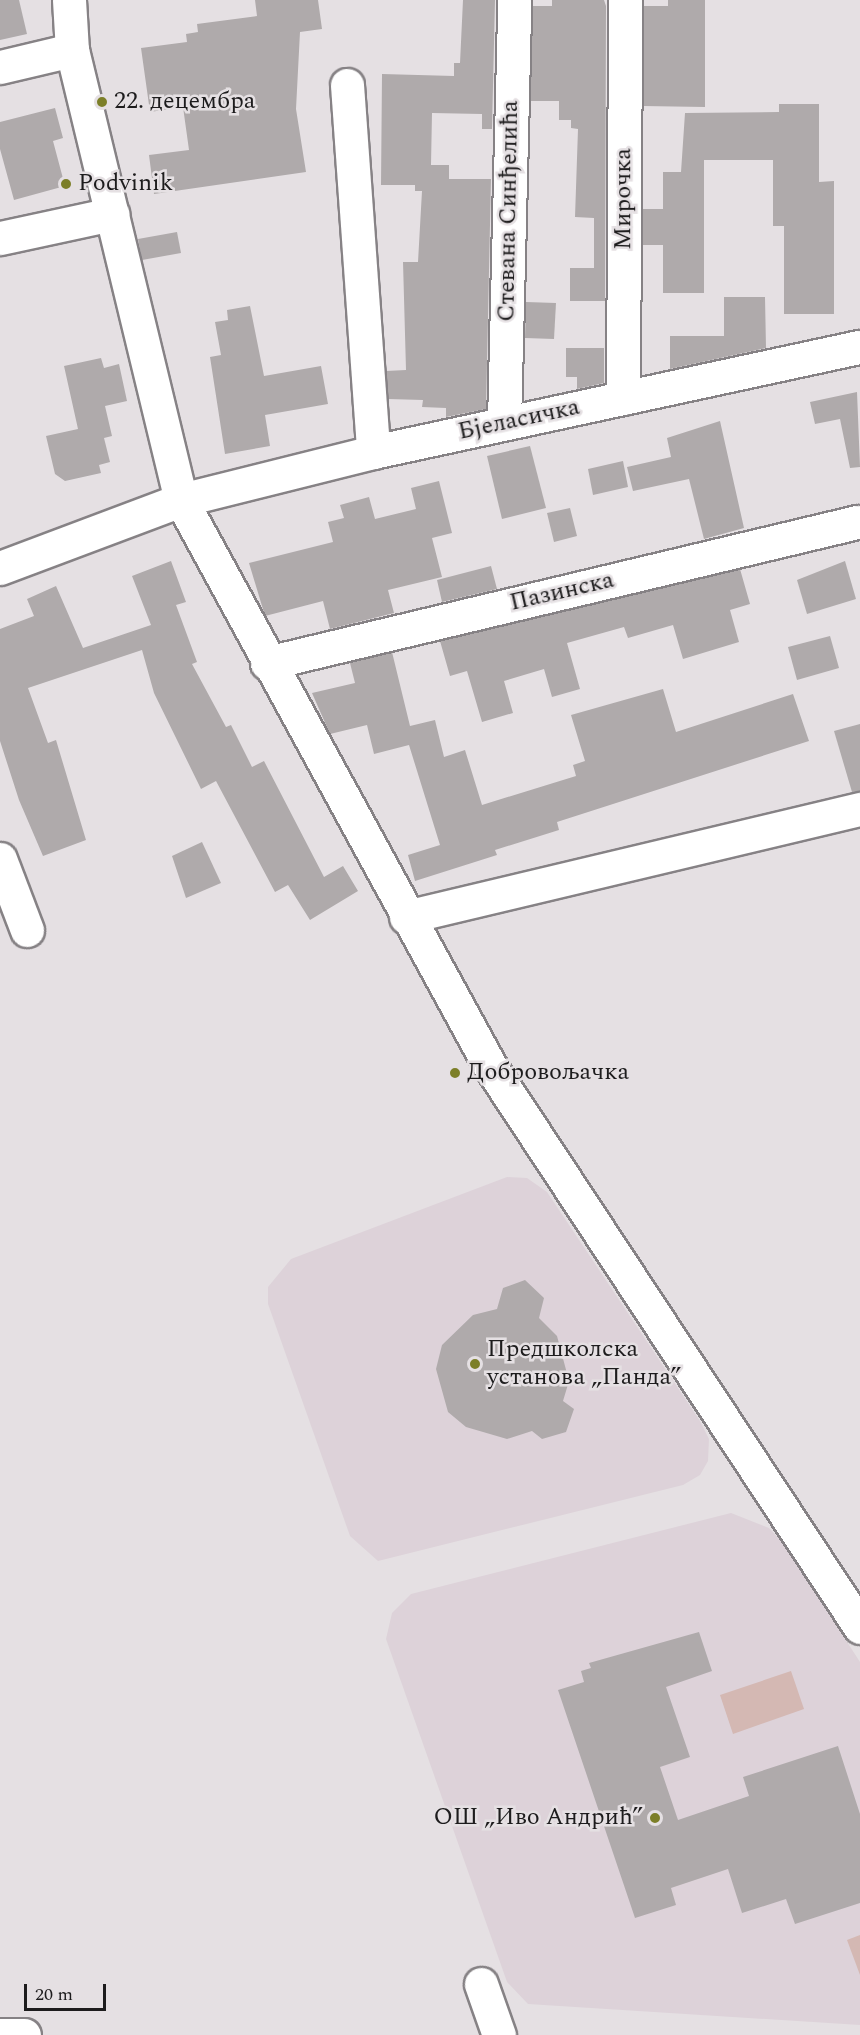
<!DOCTYPE html>
<html>
<head>
<meta charset="utf-8">
<style>
	body { margin:0 }
	#map { position:relative; width:860px; height:2035px; overflow:hidden; background:#e5e0e3; font-family:Spectral,serif }
	div>[style] { position:absolute }
	[style*='--x'] { left:calc(var(--x)*1px); top:calc(var(--y)*1px); width:calc(var(--w)*1px); rotate:calc(var(--a)*1deg) }
	.built>* { inset:0; background:#ddd2d9 }
	.green>* { inset:0; background:#d4b8b3 }
	.building>* { inset:0; background:#afaaab }
	.roads { filter:drop-shadow(2px 0 #868285) drop-shadow(-2px 0 #868285) drop-shadow(0 2px #868285) drop-shadow(0 -2px #868285) }
	.minor>* { height:33px; margin:-16.5px; padding:0 16.5px; transform-origin:16.5px; border-radius:16.5px; background:#fff }
	.dots>* { width:16px; height:16px; translate:-50% -50%; box-sizing:border-box; border:3px solid #e5e0e3; border-radius:50% }
	span { translate:-50% -50%; white-space:nowrap; text-align:center; line-height:1.15; -webkit-text-stroke:5px #e5e0e3; paint-order:stroke }
	.poi-label { font-size:24px; color:#1d1c1d }
	.left { translate:0 -50%; text-align:left }
	.right { translate:-100% -50%; text-align:right }
	.street-label { font-size:24px; color:#1d1c1d }
	.scale { position:absolute; left:24px; top:1984px; width:82px; height:27px; box-sizing:border-box; border:3px solid #1d1c1d; border-top:0; padding-left:8px; font-size:18px; line-height:21px; white-space:nowrap; color:#1d1c1d; -webkit-text-stroke:4px #e5e0e3; paint-order:stroke }
</style>
</head>
<body>
<div id="map">
	<div class="built">
		<i style="clip-path:polygon(507px 1177px,527px 1178px,547px 1192px,700px 1421px,709px 1439px,708px 1461px,700px 1475px,683px 1485px,378px 1561px,350px 1536px,268px 1304px,268px 1287px,291px 1259px)"></i>
		<i style="clip-path:polygon(731px 1513px,769px 1528px,783px 1543px,860px 1662px,860px 2025px,528px 2004px,507px 1982px,386px 1639px,392px 1613px,411px 1594px)"></i>
	</div>
	<div class="green">
		<i style="clip-path:polygon(791px 1671px,804px 1709px,733px 1734px,720px 1695px)"></i>
		<i style="clip-path:polygon(860px 1935px,860px 1975px,847px 1940px)"></i>
	</div>
	<div class="building">
		<i style="clip-path:polygon(0 0,19px 0,27px 34px,0 40px)"></i>
		<i style="clip-path:polygon(255px 0,318px 0,322px 29px,300px 32px,296px 109px,306px 172px,154px 194px,149px 155px,189px 150px,183px 107px,150px 112px,141px 48px,187px 42px,186px 34px,198px 32px,197px 24px,257px 16px)"></i>
		<i style="clip-path:polygon(463px 0,495px 0,492px 129px,482px 129px,482px 114px,432px 113px,431px 165px,449px 165px,449px 179px,491px 179px,486px 409px,446px 417px,446px 408px,422px 407px,423px 400px,388px 399px,386px 371px,406px 370px,403px 262px,418px 262px,422px 191px,415px 191px,415px 185px,381px 185px,382px 74px,454px 76px,454px 63px,460px 63px)"></i>
		<i style="clip-path:polygon(552px 0,604px 0,606px 6px,605px 301px,570px 301px,570px 268px,594px 268px,594px 218px,575px 217px,578px 129px,571px 128px,571px 120px,559px 120px,559px 101px,530px 101px,533px 6px,552px 6px)"></i>
		<i style="clip-path:polygon(668px 0,705px 0,705px 107px,643px 106px,644px 6px,668px 6px)"></i>
		<i style="clip-path:polygon(779px 104px,819px 104px,819px 182px,834px 181px,834px 314px,784px 314px,784px 226px,773px 226px,773px 160px,704px 160px,704px 293px,663px 293px,663px 245px,643px 245px,643px 209px,663px 209px,663px 172px,681px 172px,685px 113px,779px 112px)"></i>
		<i style="clip-path:polygon(55px 108px,63px 138px,53px 141px,65px 186px,14px 200px,0 149px,0 122px)"></i>
		<i style="clip-path:polygon(177px 232px,181px 253px,142px 260px,138px 239px)"></i>
		<i style="clip-path:polygon(724px 297px,765px 297px,766px 348px,670px 369px,670px 336px,724px 336px)"></i>
		<i style="clip-path:polygon(526px 302px,556px 303px,554px 339px,525px 338px)"></i>
		<i style="clip-path:polygon(250px 306px,264px 376px,321px 366px,328px 404px,265px 415px,270px 446px,225px 454px,210px 357px,221px 355px,215px 322px,228px 320px,227px 310px)"></i>
		<i style="clip-path:polygon(566px 348px,604px 348px,604px 383px,577px 389px,577px 377px,566px 377px)"></i>
		<i style="clip-path:polygon(101px 358px,104px 368px,119px 364px,127px 401px,105px 406px,112px 436px,104px 438px,110px 462px,99px 465px,101px 473px,65px 481px,55px 474px,46px 436px,78px 429px,64px 366px)"></i>
		<i style="clip-path:polygon(857px 392px,860px 467px,850px 468px,840px 419px,815px 424px,810px 402px)"></i>
		<i style="clip-path:polygon(720px 421px,744px 528px,704px 539px,689px 479px,633px 491px,627px 467px,671px 457px,667px 438px)"></i>
		<i style="clip-path:polygon(530px 446px,546px 508px,502px 519px,487px 456px)"></i>
		<i style="clip-path:polygon(623px 461px,628px 487px,593px 495px,588px 469px)"></i>
		<i style="clip-path:polygon(439px 481px,452px 533px,432px 538px,442px 577px,388px 590px,394px 613px,330px 629px,323px 601px,265px 616px,249px 563px,333px 542px,328px 522px,344px 518px,340px 505px,369px 497px,375px 519px,416px 509px,411px 488px)"></i>
		<i style="clip-path:polygon(570px 508px,577px 536px,554px 542px,547px 513px)"></i>
		<i style="clip-path:polygon(171px 561px,186px 602px,176px 605px,197px 662px,192px 664px,226px 727px,231px 725px,252px 767px,264px 761px,324px 877px,343px 866px,358px 891px,310px 920px,288px 885px,275px 892px,216px 781px,201px 789px,154px 693px,142px 650px,28px 688px,48px 743px,56px 740px,86px 840px,43px 856px,19px 800px,0 741px,0 629px,34px 616px,27px 599px,56px 586px,83px 648px,151px 625px,132px 576px)"></i>
		<i style="clip-path:polygon(845px 561px,856px 599px,807px 614px,797px 580px)"></i>
		<i style="clip-path:polygon(491px 566px,497px 589px,442px 602px,437px 580px)"></i>
		<i style="clip-path:polygon(740px 569px,750px 604px,730px 610px,739px 642px,683px 659px,673px 625px,628px 638px,624px 627px,567px 643px,580px 689px,552px 697px,544px 669px,504px 681px,513px 713px,482px 722px,467px 671px,450px 676px,440px 641px)"></i>
		<i style="clip-path:polygon(830px 636px,839px 668px,797px 680px,788px 647px)"></i>
		<i style="clip-path:polygon(392px 652px,410px 726px,435px 720px,444px 757px,465px 750px,482px 805px,576px 776px,573px 765px,585px 761px,571px 715px,663px 689px,676px 732px,793px 694px,809px 741px,557px 822px,559px 830px,495px 850px,497px 855px,415px 881px,408px 855px,440px 845px,409px 745px,374px 754px,367px 725px,330px 734px,312px 693px,355px 683px,350px 663px)"></i>
		<i style="clip-path:polygon(860px 724px,860px 791px,852px 792px,834px 731px)"></i>
		<i style="clip-path:polygon(202px 842px,221px 883px,186px 898px,172px 856px)"></i>
		<i style="clip-path:polygon(525px 1280px,544px 1298px,539px 1318px,557px 1336px,569px 1381px,563px 1401px,574px 1409px,566px 1432px,542px 1439px,532px 1431px,507px 1439px,466px 1427px,448px 1412px,436px 1369px,442px 1345px,473px 1315px,497px 1309px,503px 1288px)"></i>
		<i style="clip-path:polygon(699px 1632px,712px 1671px,666px 1687px,690px 1757px,660px 1767px,678px 1820px,749px 1796px,743px 1777px,838px 1746px,860px 1814px,860px 1903px,795px 1924px,786px 1899px,742px 1913px,728px 1869px,671px 1888px,676px 1905px,635px 1918px,558px 1690px,584px 1682px,581px 1671px,591px 1668px,589px 1663px)"></i>
	</div>
	<div class="roads">
		<div class="minor">
			<i style="--x:69;--y:0;--w:50;--a:86.6"></i>
			<i style="--x:72;--y:50;--w:463;--a:76.4"></i>
			<i style="--x:181;--y:500;--w:645;--a:61.37"></i>
			<i style="--x:490;--y:1066;--w:672;--a:56.59"></i>
			<i style="--x:0;--y:67;--w:74;--a:-13.3"></i>
			<i style="--x:347;--y:85;--w:368;--a:85.9"></i>
			<i style="--x:0;--y:238;--w:115;--a:-12.1"></i>
			<i style="--x:623;--y:398;--w:398;--a:-89.7"></i>
			<i style="--x:504;--y:423;--w:423;--a:-88.6"></i>
			<i style="--x:0;--y:568;--w:193;--a:-20.6"></i>
			<i style="--x:181;--y:500;--w:198;--a:-14"></i>
			<i style="--x:373;--y:452;--w:498;--a:-12.2"></i>
			<i style="--x:267;--y:663;--w:607;--a:-13.44"></i>
			<i style="--x:0;--y:859;--w:76;--a:69.2"></i>
			<i style="--x:406;--y:917;--w:467;--a:-13.4"></i>
			<i style="--x:481;--y:1984;--w:54;--a:70.6"></i>
			<i style="--x:0;--y:2035;--w:24;--a:0"></i>
		</div>
	</div>
	<div class="dots">
		<i style="left:102px;top:102px;background:#7c7f28"></i>
		<i style="left:66px;top:184px;background:#7c7f28"></i>
		<i style="left:455px;top:1073px;background:#7c7f28"></i>
		<i style="left:475px;top:1364px;background:#7c7f28"></i>
		<i style="left:655px;top:1818px;background:#7c7f28"></i>
	</div>
	<div class="poi-label">
		<span class="left" style="left:114px;top:102px">22. децембра</span>
		<span class="left" style="left:78px;top:184px">Podvinik</span>
		<span class="left" style="left:467px;top:1073px">Добровољачка</span>
		<span class="left" style="left:487px;top:1364px">Предшколска<br>установа „Панда”</span>
		<span class="right" style="left:643px;top:1818px">ОШ „Иво Андрић”</span>
	</div>
	<div class="street-label">
		<span style="left:624px;top:199px;rotate:-90deg">Мирочка</span>
		<span style="left:509px;top:211px;rotate:-89deg">Стевана Синђелића</span>
		<span style="left:519px;top:420px;rotate:-12deg">Бјеласичка</span>
		<span style="left:562px;top:592px;rotate:-13deg">Пазинска</span>
	</div>
	<div class="scale">20 m</div>
</div>
</body>
</html>
